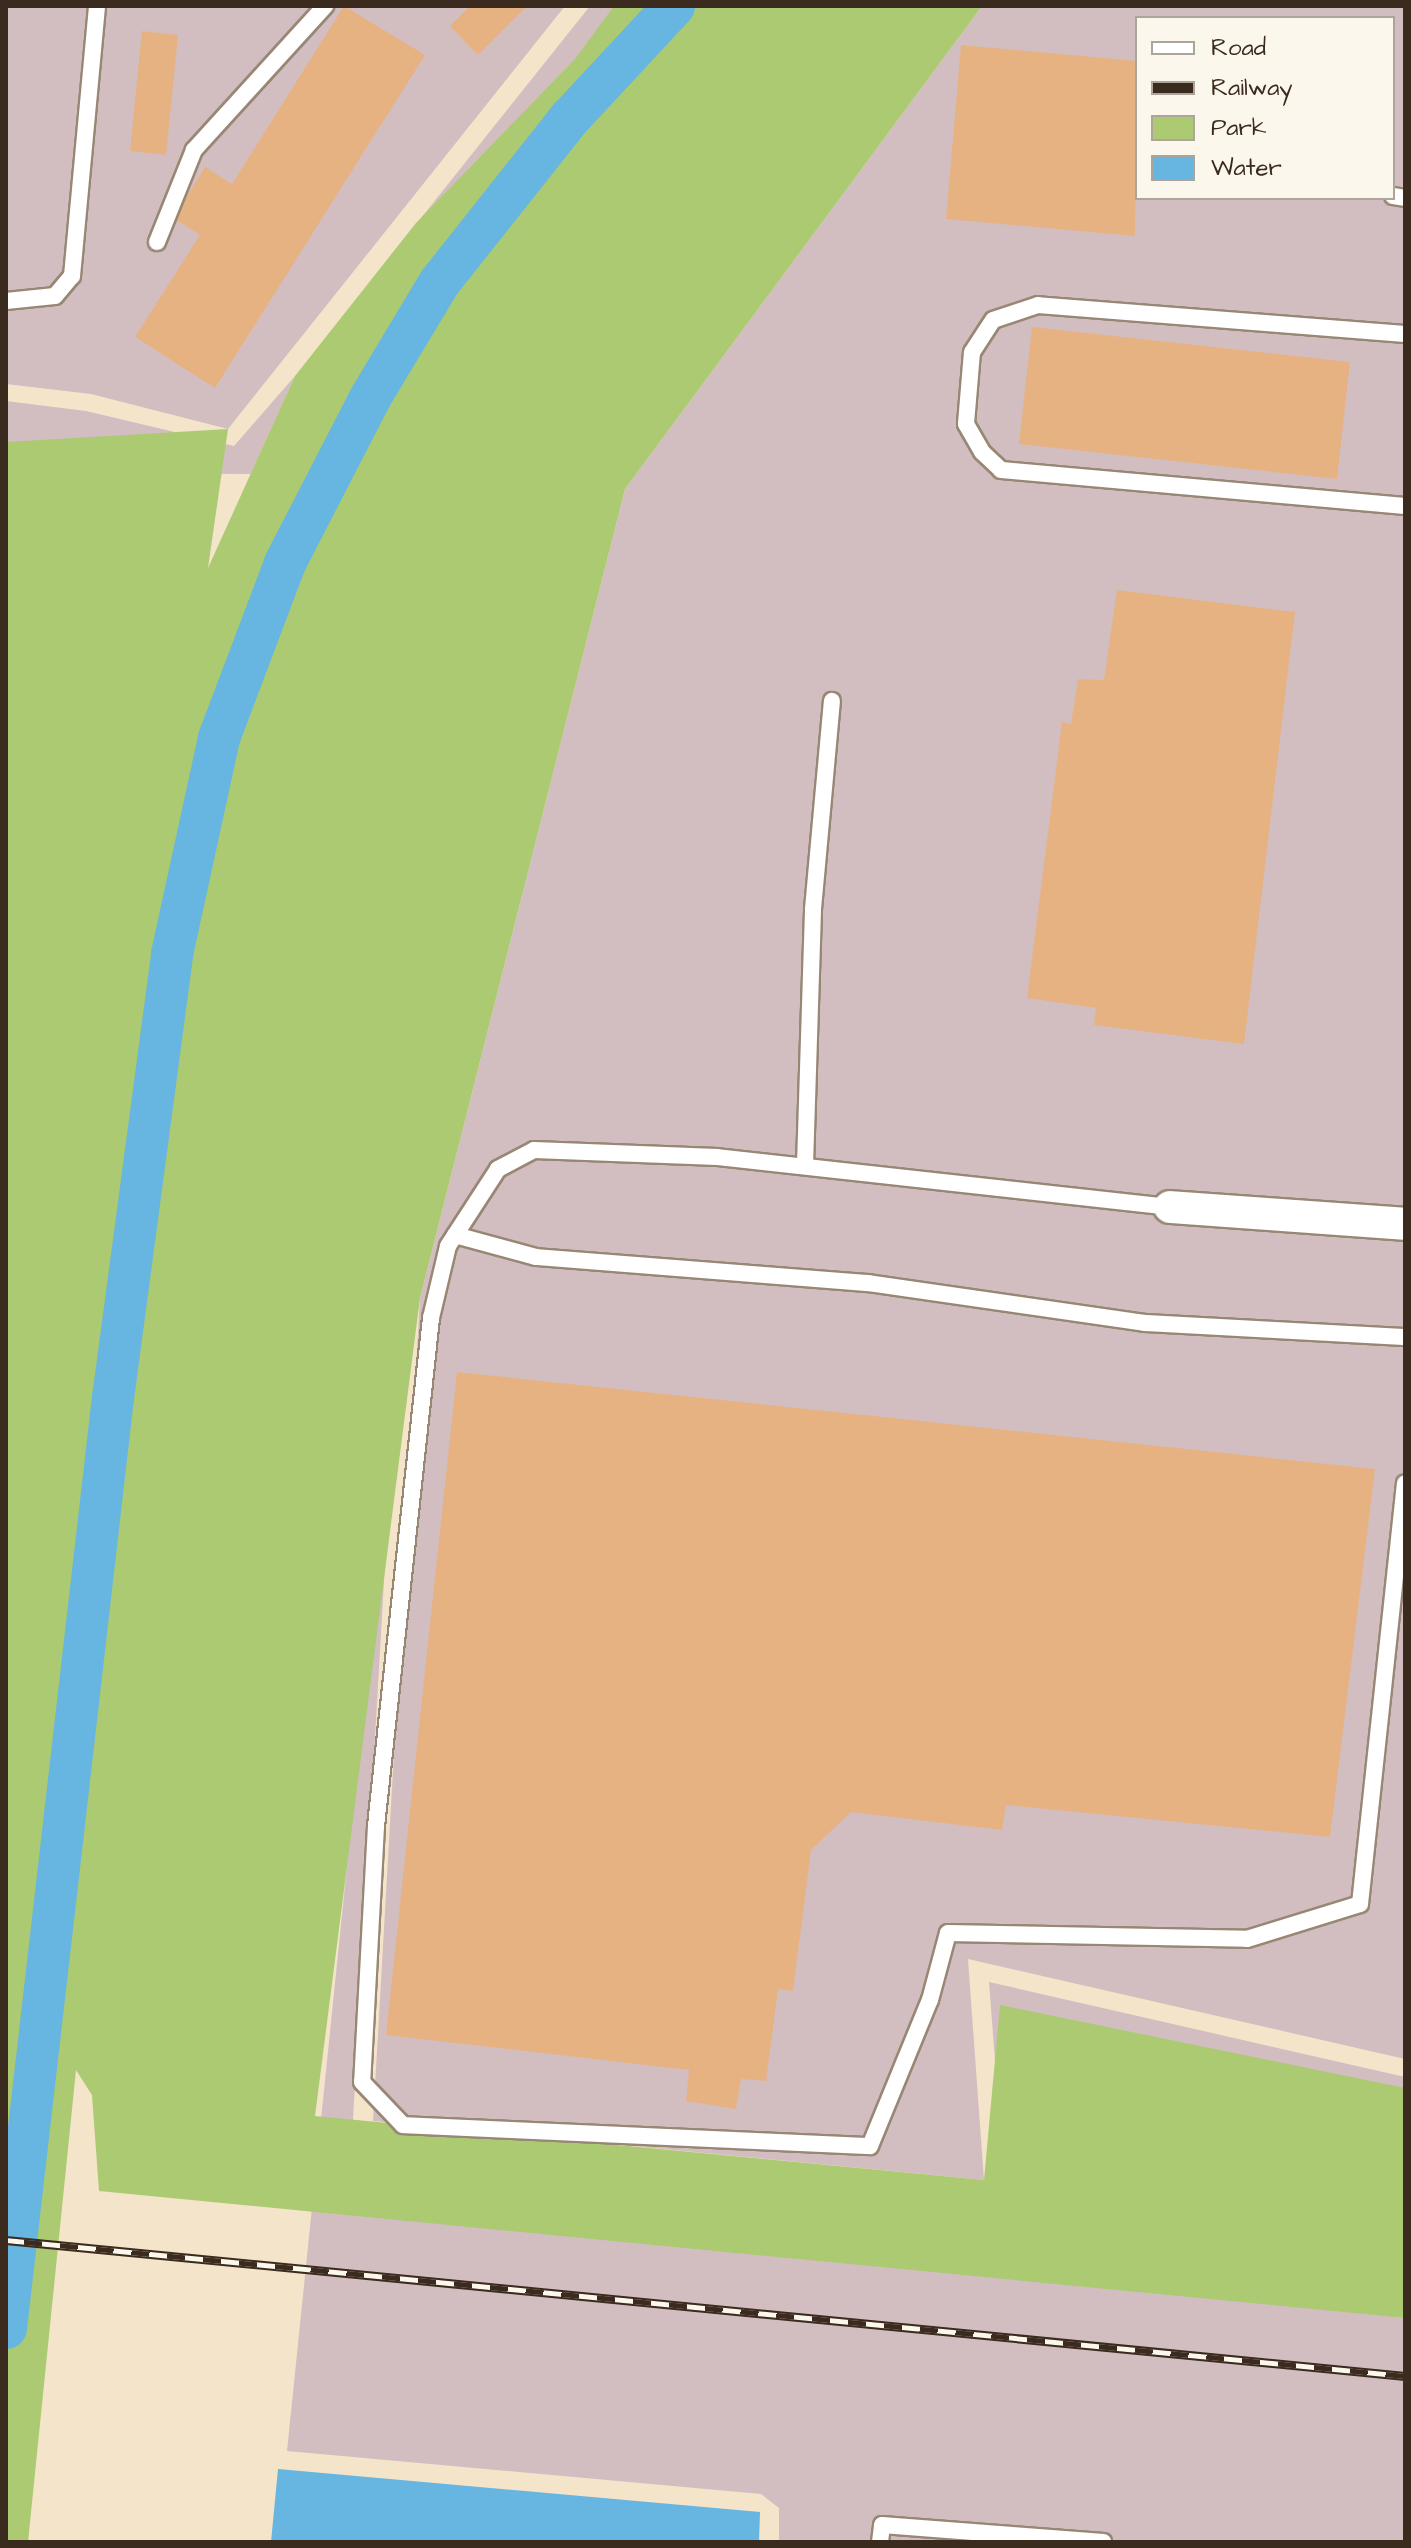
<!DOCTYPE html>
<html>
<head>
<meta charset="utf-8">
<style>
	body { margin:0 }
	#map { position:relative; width:1411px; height:2548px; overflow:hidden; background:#f4e4ca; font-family:"Architects Daughter",sans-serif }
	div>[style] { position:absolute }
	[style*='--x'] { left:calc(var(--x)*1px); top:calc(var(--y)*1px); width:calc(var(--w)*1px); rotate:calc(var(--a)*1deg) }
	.industrial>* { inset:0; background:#d2bec1 }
	.green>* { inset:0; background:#acca72 }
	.water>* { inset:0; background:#67b5e1 }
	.canal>* { height:42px; margin:-21px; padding:0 21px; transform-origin:21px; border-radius:21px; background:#67b5e1 }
	.building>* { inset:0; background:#e7b281 }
	.roads { filter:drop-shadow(2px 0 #988774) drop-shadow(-2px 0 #988774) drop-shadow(0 2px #988774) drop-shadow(0 -2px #988774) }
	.service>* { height:16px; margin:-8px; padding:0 8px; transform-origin:8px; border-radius:8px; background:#fff }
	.minor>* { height:32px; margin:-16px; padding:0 16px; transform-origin:16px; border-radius:16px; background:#fff }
	.rail>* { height:9px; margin-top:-4.5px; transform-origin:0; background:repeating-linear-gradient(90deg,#fbf7ec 0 18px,#3b2a1e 0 36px); box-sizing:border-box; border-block:2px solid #3b2a1e }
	span { translate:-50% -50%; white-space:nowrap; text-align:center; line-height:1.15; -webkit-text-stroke:7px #fbf7ec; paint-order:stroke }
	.frame { position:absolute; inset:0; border:8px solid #3b2a1e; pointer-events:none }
	.legend { position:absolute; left:1135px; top:16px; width:260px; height:184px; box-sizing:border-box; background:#fbf7ec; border:2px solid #aea59a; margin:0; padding:10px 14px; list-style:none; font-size:24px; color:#3b2a1e }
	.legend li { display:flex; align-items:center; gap:16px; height:40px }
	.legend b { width:40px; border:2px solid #aea59a }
</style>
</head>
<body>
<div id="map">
	<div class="industrial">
		<i style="clip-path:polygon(6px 6px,565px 6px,228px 429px,91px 394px,6px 384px)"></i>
		<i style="clip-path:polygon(590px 6px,627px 6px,417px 223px)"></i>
		<i style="clip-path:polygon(evenodd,982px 6px,1405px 6px,1405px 2059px,968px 1959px,984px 2180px,373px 2121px,420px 1298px,625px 489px,982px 6px,1137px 18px,1393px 18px,1393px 198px,1137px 198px,1137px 18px)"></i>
		<i style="clip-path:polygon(295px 376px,251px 474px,35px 473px,6px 453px,6px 401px,86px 411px,234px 446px)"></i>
		<i style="clip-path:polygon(394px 1408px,353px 2120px,990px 2197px,1004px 2180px,989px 1982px,1405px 2077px,1405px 2542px,779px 2542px,779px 2508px,761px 2494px,287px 2451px)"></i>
	</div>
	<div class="green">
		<i style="clip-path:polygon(614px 6px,982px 6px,625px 489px,420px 1298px,315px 2116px,984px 2180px,1000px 2005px,1405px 2088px,1405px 2318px,99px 2191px,92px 2095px,76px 2070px,28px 2542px,6px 2542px,6px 442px,228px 429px,208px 568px,295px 376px,416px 223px,575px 59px)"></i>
	</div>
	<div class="water">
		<i style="clip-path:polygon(278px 2469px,760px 2512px,759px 2542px,271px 2542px)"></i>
	</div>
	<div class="canal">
		<i style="--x:6;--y:2328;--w:936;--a:-83.44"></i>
		<i style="--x:113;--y:1398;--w:448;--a:-82.4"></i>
		<i style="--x:172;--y:954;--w:221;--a:-77.7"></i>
		<i style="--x:219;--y:738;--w:187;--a:-69.3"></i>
		<i style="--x:285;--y:563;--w:186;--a:-62.7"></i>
		<i style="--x:370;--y:398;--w:134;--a:-59"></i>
		<i style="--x:439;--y:283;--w:211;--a:-51.6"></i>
		<i style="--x:570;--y:118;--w:153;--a:-47.1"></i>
	</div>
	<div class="building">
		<i style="clip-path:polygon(344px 6px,425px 55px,215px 388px,135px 337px,200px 235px,173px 218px,205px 167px,232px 184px)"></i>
		<i style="clip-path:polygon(470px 6px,527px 6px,478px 55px,450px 26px)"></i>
		<i style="clip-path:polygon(142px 31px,178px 35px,166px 155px,130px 151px)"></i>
		<i style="clip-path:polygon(961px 45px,1137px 61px,1135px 236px,946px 219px)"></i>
		<i style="clip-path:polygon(1032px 327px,1350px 362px,1337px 479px,1019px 444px)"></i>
		<i style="clip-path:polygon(1117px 590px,1295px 612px,1244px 1044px,1094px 1025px,1096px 1008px,1027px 998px,1062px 722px,1071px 724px,1078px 679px,1104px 680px)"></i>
		<i style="clip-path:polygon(457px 1372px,1375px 1469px,1330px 1837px,1006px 1805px,1002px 1830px,851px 1812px,811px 1850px,793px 1991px,778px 1989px,766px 2081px,741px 2079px,736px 2109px,686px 2101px,689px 2070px,386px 2035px)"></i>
	</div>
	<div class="roads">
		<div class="service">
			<i style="--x:1393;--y:196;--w:12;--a:9"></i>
			<i style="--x:157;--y:242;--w:99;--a:-68.1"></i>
			<i style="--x:194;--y:150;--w:195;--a:-47.7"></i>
			<i style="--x:6;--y:301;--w:49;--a:-5.8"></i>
			<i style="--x:55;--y:296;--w:26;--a:-50"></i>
			<i style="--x:72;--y:276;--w:271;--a:-84.7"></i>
			<i style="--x:1405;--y:334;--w:368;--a:-175.5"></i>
			<i style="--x:1038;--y:305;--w:47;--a:161.6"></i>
			<i style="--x:993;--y:320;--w:38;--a:123"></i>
			<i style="--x:972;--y:352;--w:72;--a:94.8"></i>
			<i style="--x:966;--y:424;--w:32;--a:60"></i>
			<i style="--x:982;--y:452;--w:26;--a:43"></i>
			<i style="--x:1001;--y:470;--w:406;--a:5.1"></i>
			<i style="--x:805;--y:1165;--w:256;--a:-88.2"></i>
			<i style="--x:813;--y:909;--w:209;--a:-84.8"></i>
			<i style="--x:1170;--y:1207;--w:456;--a:-173.7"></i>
			<i style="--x:717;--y:1157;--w:183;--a:-177.8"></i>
			<i style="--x:534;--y:1150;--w:41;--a:152.2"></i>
			<i style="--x:498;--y:1169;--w:92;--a:123"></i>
			<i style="--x:448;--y:1246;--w:74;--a:103.3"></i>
			<i style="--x:431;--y:1318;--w:511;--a:96.18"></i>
			<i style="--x:376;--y:1826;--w:256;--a:93.1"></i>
			<i style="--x:362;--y:2082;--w:59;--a:46.4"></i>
			<i style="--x:403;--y:2125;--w:467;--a:2.6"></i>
			<i style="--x:870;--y:2146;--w:158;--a:-67.7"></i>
			<i style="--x:930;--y:2000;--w:69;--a:-75"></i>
			<i style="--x:948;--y:1933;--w:299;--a:1.1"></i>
			<i style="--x:1247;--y:1939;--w:118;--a:-17.2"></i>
			<i style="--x:1360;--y:1904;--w:423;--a:-83.9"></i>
			<i style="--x:455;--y:1235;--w:84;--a:15.2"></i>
			<i style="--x:536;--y:1257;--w:333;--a:4.5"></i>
			<i style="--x:868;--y:1283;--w:280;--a:8.2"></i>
			<i style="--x:1145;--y:1323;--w:260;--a:3.1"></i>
			<i style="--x:880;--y:2542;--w:17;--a:-83"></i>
			<i style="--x:882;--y:2525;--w:222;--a:4.4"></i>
		</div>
		<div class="minor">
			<i style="--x:1170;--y:1207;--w:236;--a:4.1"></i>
		</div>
	</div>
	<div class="rail">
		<i style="--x:6;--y:2240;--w:1406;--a:5.55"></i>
	</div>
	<div class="frame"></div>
	<ul class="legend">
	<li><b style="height:10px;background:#fff"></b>Road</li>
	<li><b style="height:10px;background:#3b2a1e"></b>Railway</li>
	<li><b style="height:22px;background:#acca72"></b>Park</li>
	<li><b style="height:22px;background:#67b5e1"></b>Water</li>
	</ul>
</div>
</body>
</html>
